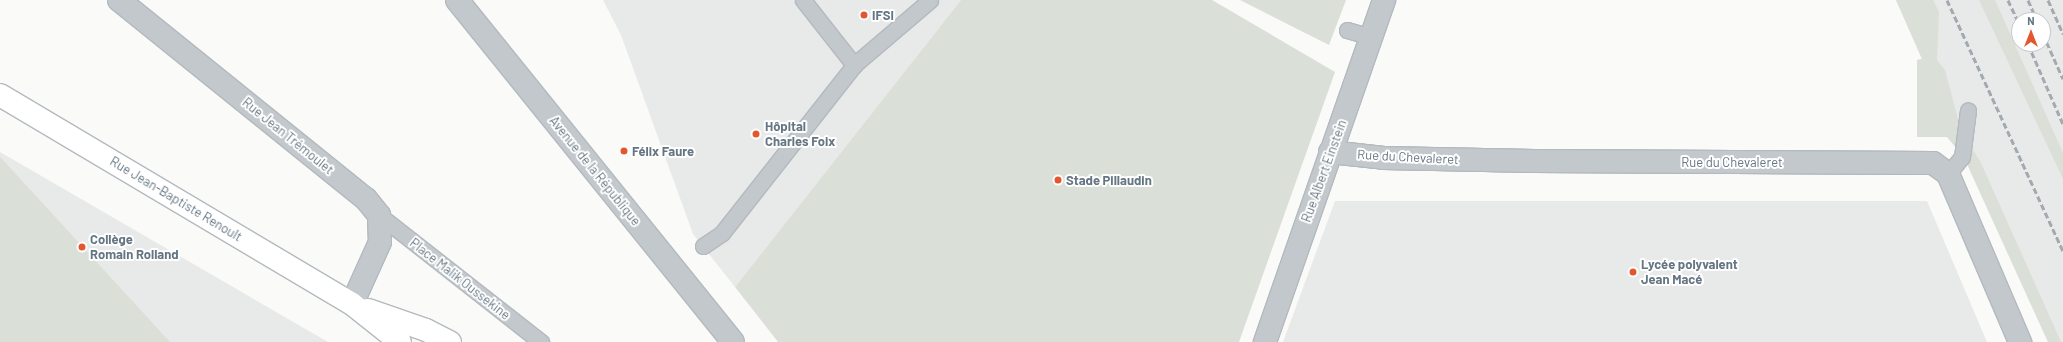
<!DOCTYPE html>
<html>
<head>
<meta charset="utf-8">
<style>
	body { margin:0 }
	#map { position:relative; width:2063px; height:342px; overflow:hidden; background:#fafaf8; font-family:Barlow,sans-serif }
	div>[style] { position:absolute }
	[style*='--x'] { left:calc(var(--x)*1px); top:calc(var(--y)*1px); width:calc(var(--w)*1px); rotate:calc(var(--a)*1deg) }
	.built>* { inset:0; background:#e8e9e9 }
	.green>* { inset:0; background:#dadfd7 }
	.roads { filter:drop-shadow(1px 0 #b3babf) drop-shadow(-1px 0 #b3babf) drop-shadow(0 1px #b3babf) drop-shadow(0 -1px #b3babf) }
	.service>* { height:15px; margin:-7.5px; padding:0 7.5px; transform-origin:7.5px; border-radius:7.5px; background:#c3c8cc }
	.minor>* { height:22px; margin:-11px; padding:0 11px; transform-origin:11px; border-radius:11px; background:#c3c8cc }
	.tertiary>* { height:22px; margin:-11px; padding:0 11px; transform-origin:11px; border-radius:11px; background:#c3c8cc }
	.secondary>* { height:22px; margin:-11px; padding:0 11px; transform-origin:11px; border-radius:11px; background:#fff }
	.rail>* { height:3px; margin-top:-1.5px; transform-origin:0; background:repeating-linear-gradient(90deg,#a2aab0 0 6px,transparent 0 9px) }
	.dots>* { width:11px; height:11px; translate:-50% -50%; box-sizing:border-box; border:2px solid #fff; border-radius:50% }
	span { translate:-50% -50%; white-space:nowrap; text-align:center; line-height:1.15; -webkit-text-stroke:4px #fff; paint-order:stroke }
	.poi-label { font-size:13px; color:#657683; font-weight:700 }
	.left { translate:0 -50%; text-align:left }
	.street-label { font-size:13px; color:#657683 }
	.north { position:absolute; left:2011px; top:12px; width:40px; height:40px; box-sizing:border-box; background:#fff; border:1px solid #c1c8cd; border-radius:50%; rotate:0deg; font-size:11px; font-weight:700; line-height:16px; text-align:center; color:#657683 }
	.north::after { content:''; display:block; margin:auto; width:14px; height:18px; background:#e4572e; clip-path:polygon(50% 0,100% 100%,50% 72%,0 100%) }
</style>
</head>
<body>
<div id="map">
	<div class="built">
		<i style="clip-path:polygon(603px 0,961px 0,735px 287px,693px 234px,621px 35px)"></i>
		<i style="clip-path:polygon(evenodd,1896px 0,2063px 0,2063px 342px,2048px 342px,1967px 164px,1958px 150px,1947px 137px,1917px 137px,1917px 60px,1922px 59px,1896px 0,2019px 20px,2043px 20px,2043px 44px,2019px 44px,2019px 20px)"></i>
		<i style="clip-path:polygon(0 152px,328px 342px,0 342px)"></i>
		<i style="clip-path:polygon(1335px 201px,1927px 201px,1987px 342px,1283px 342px)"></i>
	</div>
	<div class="green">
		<i style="clip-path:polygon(961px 0,1212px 0,1335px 72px,1239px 342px,778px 342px,735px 287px)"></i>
		<i style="clip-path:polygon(1240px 0,1346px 0,1329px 45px)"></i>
		<i style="clip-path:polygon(1896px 0,1933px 0,1939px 12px,1937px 60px,1945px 70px,1961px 130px,1981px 163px,2061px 342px,2048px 342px,1967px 164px,1958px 150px,1947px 137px,1917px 137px,1917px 60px,1922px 59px)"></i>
		<i style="clip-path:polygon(1979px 0,1995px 0,2063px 153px,2063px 179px)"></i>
		<i style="clip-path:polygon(0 157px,2px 159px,170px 342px,0 342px)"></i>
	</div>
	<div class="roads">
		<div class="service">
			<i style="--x:803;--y:0;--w:83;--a:51.9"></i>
			<i style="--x:1347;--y:30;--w:25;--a:16"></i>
			<i style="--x:1948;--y:174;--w:22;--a:-51"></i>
			<i style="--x:1962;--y:157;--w:47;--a:-82.7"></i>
			<i style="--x:379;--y:215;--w:206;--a:38.1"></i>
			<i style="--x:703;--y:246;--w:23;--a:-34"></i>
			<i style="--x:722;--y:233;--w:214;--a:-51.8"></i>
			<i style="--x:854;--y:65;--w:100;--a:-40.5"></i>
		</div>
		<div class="minor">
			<i style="--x:119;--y:0;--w:317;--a:38.9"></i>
			<i style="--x:366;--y:199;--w:21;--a:51"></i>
			<i style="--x:379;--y:215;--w:27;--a:88"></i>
			<i style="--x:380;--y:242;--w:68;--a:114.3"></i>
			<i style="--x:1330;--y:152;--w:54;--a:6.3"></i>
			<i style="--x:1384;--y:158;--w:150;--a:1.1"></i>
			<i style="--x:1534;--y:161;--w:399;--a:0.3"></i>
			<i style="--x:1933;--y:163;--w:19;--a:36"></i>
			<i style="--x:1948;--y:174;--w:183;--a:66.8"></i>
			<i style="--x:1265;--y:342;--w:362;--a:-70.8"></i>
		</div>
		<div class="tertiary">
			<i style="--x:457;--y:0;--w:439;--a:51.1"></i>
		</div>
		<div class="secondary">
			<i style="--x:0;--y:95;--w:409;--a:30.7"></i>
			<i style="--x:352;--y:304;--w:61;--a:38.4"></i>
			<i style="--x:368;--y:310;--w:61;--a:19"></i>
			<i style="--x:426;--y:330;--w:27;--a:27"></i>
		</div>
	</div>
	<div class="rail">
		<i style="--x:1947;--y:0;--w:277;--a:65.2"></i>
		<i style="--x:2008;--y:0;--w:26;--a:65"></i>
		<i style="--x:2028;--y:0;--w:22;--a:66"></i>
		<i style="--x:2048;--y:0;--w:37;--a:66"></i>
		<i style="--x:2043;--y:34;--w:49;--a:66"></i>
		<i style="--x:2028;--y:44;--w:87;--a:66.4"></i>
	</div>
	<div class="dots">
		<i style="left:864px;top:15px;background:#e4572e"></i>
		<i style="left:756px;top:134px;background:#e4572e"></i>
		<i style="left:624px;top:151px;background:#e4572e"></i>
		<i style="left:1058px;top:180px;background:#e4572e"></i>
		<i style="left:82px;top:247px;background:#e4572e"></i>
		<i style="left:1633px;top:272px;background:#e4572e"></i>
	</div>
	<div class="poi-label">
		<span class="left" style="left:872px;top:15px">IFSI</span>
		<span class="left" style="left:765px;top:134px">Hôpital<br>Charles Foix</span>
		<span class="left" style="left:632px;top:151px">Félix Faure</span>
		<span class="left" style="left:1066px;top:180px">Stade Pillaudin</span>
		<span class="left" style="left:90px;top:247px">Collège<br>Romain Rolland</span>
		<span class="left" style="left:1641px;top:272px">Lycée polyvalent<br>Jean Macé</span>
	</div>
	<div class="street-label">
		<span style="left:288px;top:136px;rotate:39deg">Rue Jean Trémoulet</span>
		<span style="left:1408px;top:157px;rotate:3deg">Rue du Chevaleret</span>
		<span style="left:1732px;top:162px">Rue du Chevaleret</span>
		<span style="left:595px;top:171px;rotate:51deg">Avenue de la République</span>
		<span style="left:1324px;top:171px;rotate:-70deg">Rue Albert Einstein</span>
		<span style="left:176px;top:199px;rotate:31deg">Rue Jean-Baptiste Renoult</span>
		<span style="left:460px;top:279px;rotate:38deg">Place Malik Oussekine</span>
	</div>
	<div class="north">N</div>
</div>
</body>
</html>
